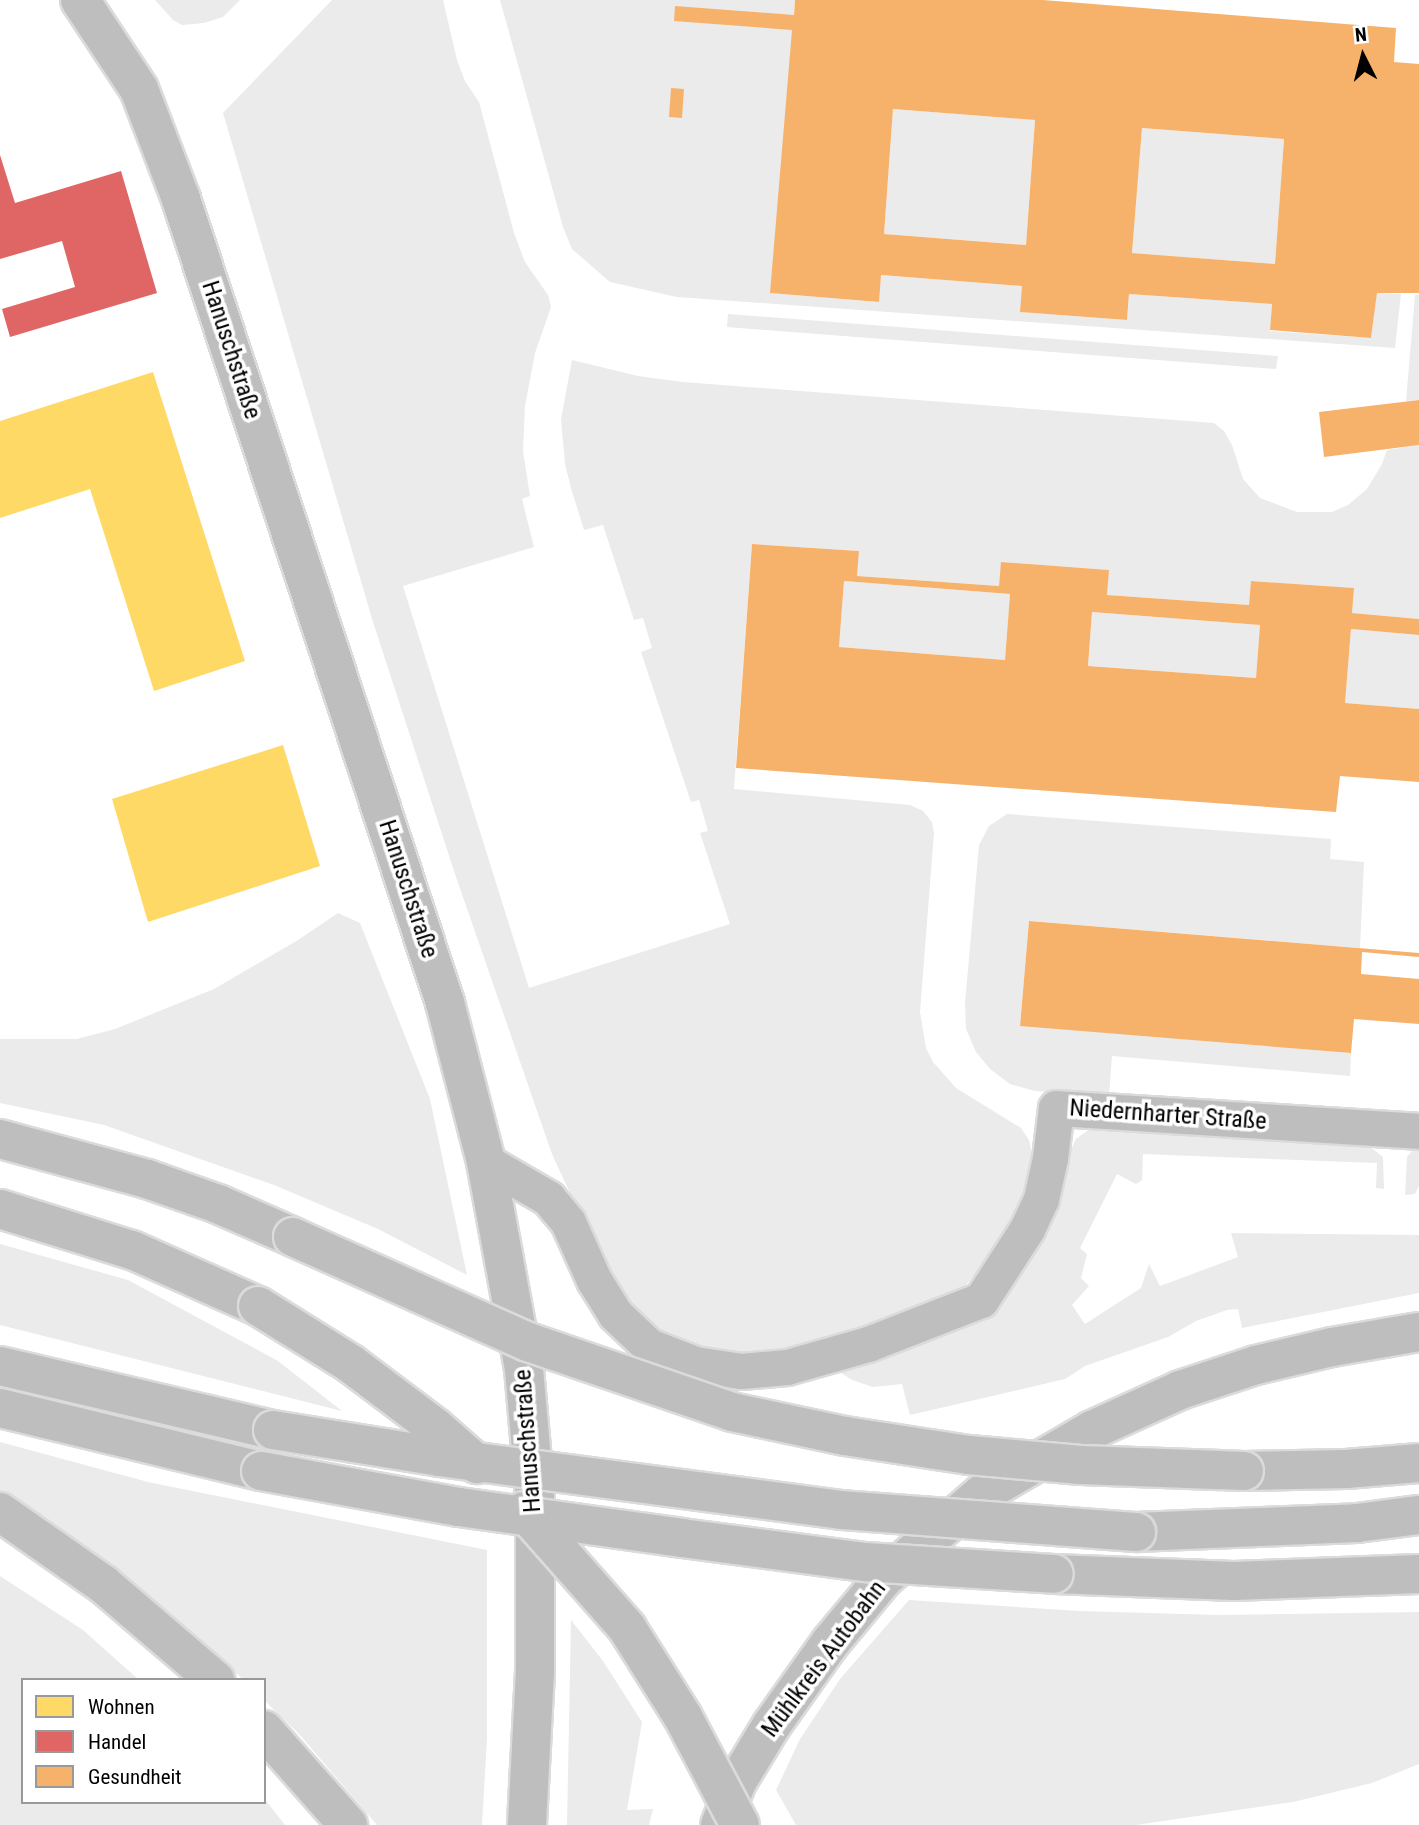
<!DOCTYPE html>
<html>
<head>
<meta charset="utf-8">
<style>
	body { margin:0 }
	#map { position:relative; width:1419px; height:1825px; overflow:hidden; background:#fff; font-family:"Roboto Condensed",sans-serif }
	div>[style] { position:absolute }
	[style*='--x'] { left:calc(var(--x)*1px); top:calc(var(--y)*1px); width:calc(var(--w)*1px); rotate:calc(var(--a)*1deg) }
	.green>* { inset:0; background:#ebebeb }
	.homes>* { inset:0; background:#ffd966 }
	.shops>* { inset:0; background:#e06666 }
	.health>* { inset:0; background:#f6b26b }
	.roads { filter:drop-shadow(2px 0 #dbdbdb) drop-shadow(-2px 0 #dbdbdb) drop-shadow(0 2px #dbdbdb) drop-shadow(0 -2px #dbdbdb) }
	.minor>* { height:35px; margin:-17.5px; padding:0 17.5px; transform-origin:17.5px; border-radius:17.5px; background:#bebebe }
	.tertiary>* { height:38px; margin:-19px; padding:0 19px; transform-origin:19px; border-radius:19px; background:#bebebe }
	.motorway>* { height:38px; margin:-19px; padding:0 19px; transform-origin:19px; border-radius:19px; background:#bebebe }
	.bridges { filter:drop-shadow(2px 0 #dbdbdb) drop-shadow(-2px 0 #dbdbdb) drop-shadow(0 2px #dbdbdb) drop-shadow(0 -2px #dbdbdb) }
	.motorway-bridge>* { height:38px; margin:-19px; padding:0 19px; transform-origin:19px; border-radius:19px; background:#bebebe }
	span { translate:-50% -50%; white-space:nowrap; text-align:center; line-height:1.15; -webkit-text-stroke:7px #fff; paint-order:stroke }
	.street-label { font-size:24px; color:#000 }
	.legend { position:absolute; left:21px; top:1678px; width:245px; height:126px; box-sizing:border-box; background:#fff; border:2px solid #999; margin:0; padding:9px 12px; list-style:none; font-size:21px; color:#000 }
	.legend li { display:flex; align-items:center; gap:14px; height:35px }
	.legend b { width:35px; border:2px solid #999 }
	.north { position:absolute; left:1328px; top:21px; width:70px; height:70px; -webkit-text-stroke:5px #fff; paint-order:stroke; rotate:354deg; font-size:19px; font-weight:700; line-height:28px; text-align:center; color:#000 }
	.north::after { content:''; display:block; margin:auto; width:24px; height:32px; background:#000; clip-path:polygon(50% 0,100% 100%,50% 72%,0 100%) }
</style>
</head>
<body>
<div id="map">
	<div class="green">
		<i style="clip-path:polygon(155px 0,240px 0,223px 17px,204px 23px,182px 25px,173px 20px)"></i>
		<i style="clip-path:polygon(332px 0,443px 0,457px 60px,465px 81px,479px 102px,514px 233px,525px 262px,548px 295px,551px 307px,535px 353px,525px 406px,523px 451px,530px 496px,522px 499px,534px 547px,403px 586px,529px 988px,730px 924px,700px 833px,708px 831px,699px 800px,691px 802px,641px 652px,652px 648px,643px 618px,634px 620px,603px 525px,584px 530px,571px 488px,565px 464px,561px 419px,572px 360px,638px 376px,683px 382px,1214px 423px,1224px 431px,1232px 445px,1243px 479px,1260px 498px,1297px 512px,1332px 512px,1348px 505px,1367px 489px,1382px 464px,1387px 450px,1419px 445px,1419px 619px,1352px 613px,1353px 588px,1252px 581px,1249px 605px,1107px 595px,1108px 570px,1002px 562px,999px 586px,857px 576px,859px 551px,752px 544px,734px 789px,910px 805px,923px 811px,932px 822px,934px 833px,920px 1012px,926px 1048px,933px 1062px,956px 1088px,1021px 1128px,1029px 1140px,1033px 1159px,1028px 1184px,1015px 1215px,987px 1260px,960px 1292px,913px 1313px,781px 1354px,741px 1357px,706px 1352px,652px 1328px,627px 1306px,612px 1284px,552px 1154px,455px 874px,373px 622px,223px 113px)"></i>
		<i style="clip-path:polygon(500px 0,795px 0,771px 293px,878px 302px,881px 275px,1022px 286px,1021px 312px,1127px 320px,1129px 294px,1272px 304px,1270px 331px,1371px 338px,1377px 293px,1401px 294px,1395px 348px,677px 297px,610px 282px,572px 249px,563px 227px)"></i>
		<i style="clip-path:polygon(893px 109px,1035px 120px,1026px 245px,884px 234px)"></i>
		<i style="clip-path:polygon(1142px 128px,1284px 139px,1275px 264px,1132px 253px)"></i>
		<i style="clip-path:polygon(1415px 295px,1419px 295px,1419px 400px,1406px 401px)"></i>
		<i style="clip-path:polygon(728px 314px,1278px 356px,1276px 369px,778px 331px,727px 327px)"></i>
		<i style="clip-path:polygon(844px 581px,1010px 594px,1005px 660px,839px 647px)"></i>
		<i style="clip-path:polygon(1092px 612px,1260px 625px,1256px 678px,1088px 666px)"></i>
		<i style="clip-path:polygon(1351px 629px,1419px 635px,1419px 709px,1345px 703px)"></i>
		<i style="clip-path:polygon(1007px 814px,1331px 839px,1330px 859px,1364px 862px,1360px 948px,1029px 921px,1020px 1025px,1351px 1053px,1350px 1076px,1112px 1056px,1109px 1096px,1035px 1091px,1010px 1084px,990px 1069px,976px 1052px,966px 1029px,965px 1003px,979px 845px,989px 826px)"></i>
		<i style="clip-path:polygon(338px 913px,360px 923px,430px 1099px,467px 1275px,378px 1229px,274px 1185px,104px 1125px,0 1103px,0 1039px,77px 1039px,115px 1029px,214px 989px,298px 940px)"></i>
		<i style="clip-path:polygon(1133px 1127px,1369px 1146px,1383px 1157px,1384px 1189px,1376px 1188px,1377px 1163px,1143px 1154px,1142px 1180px,1136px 1184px,1117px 1174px,1080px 1248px,1087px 1254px,1081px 1278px,1089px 1286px,1072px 1305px,1085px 1324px,1141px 1288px,1149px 1264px,1160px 1286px,1238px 1257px,1231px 1233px,1419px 1235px,1419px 1293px,1242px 1328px,1238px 1309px,1227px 1310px,1196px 1321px,1168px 1337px,1085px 1366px,1065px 1379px,910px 1415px,902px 1384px,873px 1387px,852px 1380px,835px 1369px,951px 1331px,983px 1317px,997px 1305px,1047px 1229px,1062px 1192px,1067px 1158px,1076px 1139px,1091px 1128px)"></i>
		<i style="clip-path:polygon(1412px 1151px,1419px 1151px,1419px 1186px,1415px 1194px,1405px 1195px,1407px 1157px)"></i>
		<i style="clip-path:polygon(0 1244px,128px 1280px,278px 1361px,342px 1411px,0 1325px)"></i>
		<i style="clip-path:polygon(0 1442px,148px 1482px,487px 1550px,487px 1738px,482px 1825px,377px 1825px,299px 1734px,264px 1700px,264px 1680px,244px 1680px,138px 1588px,47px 1524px,0 1496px)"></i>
		<i style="clip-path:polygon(0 1576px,83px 1630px,139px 1680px,23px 1680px,23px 1802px,264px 1802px,264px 1798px,285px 1825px,0 1825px)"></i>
		<i style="clip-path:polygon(909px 1600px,1079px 1611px,1218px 1615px,1419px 1612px,1419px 1764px,1372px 1783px,1293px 1802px,1136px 1825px,796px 1825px,776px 1790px,800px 1739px,840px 1679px)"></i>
		<i style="clip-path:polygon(571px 1620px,603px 1661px,642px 1722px,627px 1810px,653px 1809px,649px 1825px,567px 1825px)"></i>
	</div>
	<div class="homes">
		<i style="clip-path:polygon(153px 372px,245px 661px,154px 691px,90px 489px,0 518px,0 421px)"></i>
		<i style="clip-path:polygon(283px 745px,320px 866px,148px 922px,112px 799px)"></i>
	</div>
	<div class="shops">
		<i style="clip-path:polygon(0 155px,15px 203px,121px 171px,157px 293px,10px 337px,2px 309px,75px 287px,62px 241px,0 259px)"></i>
	</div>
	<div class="health">
		<i style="clip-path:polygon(evenodd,795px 0,1043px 0,1396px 28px,1394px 62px,1419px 64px,1419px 293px,1377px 293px,1371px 338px,1270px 330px,1272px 304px,1129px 294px,1127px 320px,1020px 312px,1022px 286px,881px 275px,879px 302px,770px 293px,792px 30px,674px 21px,675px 6px,794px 15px,795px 0,893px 109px,1035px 120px,1026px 245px,884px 234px,893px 109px,795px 0,1142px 128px,1284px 139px,1275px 264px,1132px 253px,1142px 128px)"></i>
		<i style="clip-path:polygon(671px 88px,684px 89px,682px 118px,669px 117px)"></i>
		<i style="clip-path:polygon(1419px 400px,1419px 445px,1324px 457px,1319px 412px)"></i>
		<i style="clip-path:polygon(evenodd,752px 544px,859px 551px,857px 576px,999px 586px,1001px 562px,1109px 570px,1107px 595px,1249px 605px,1251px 581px,1354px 588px,1352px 613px,1419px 619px,1419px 635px,1351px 629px,1345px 703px,1419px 709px,1419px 782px,1340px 776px,1336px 812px,736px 768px,752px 544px,844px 581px,1010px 594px,1005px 660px,839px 647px,844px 581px,752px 544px,1092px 612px,1260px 625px,1256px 678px,1088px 666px,1092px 612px)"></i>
		<i style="clip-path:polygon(1029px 921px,1419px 953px,1419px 957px,1362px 952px,1361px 974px,1419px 979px,1419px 1024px,1354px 1019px,1351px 1053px,1020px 1026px)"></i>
	</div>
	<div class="roads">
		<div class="minor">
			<i style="--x:486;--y:1162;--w:72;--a:30.1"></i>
			<i style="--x:548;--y:1198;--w:31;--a:50"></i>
			<i style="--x:568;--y:1222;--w:64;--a:65.9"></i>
			<i style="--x:594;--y:1280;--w:40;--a:58"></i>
			<i style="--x:615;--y:1314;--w:47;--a:43.3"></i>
			<i style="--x:649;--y:1346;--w:49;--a:21.4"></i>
			<i style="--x:695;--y:1364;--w:47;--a:8.7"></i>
			<i style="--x:741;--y:1371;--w:46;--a:-5"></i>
			<i style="--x:787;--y:1367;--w:84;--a:-15.9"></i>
			<i style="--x:868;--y:1344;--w:121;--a:-21.3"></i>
			<i style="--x:981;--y:1300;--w:85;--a:-57.1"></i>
			<i style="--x:1027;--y:1229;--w:33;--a:-65"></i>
			<i style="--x:1041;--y:1199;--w:42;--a:-77.6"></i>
			<i style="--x:1050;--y:1158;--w:50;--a:-83.2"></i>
			<i style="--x:1056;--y:1108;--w:364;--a:3.6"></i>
		</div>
		<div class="tertiary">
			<i style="--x:80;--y:0;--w:107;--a:56.5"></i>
			<i style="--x:139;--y:89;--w:118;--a:69.1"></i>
			<i style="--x:181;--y:199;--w:846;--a:71.82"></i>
			<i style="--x:445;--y:1003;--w:164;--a:75.5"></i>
			<i style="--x:486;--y:1162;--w:210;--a:79.6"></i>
			<i style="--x:524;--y:1369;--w:125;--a:85"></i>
			<i style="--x:535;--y:1494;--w:177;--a:90"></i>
			<i style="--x:535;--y:1671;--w:154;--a:93"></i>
		</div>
		<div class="motorway">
			<i style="--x:0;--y:1139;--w:152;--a:15.2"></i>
			<i style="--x:147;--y:1179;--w:75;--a:19.4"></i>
			<i style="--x:218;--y:1204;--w:82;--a:23.7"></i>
			<i style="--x:0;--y:1209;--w:138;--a:17.3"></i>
			<i style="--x:132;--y:1250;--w:138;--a:24"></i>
			<i style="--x:0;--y:1366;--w:280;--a:13.2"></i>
			<i style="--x:0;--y:1408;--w:268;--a:13.6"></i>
			<i style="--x:1244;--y:1471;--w:102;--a:-1.1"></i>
			<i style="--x:1346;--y:1469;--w:73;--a:-4.7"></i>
			<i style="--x:0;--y:1512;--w:126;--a:35"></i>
			<i style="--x:103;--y:1584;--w:148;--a:40.6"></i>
			<i style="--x:1136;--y:1532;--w:221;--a:-2.3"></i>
			<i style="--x:1357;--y:1523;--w:63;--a:-7.4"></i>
			<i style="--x:1054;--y:1574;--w:180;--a:2.2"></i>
			<i style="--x:1234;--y:1581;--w:185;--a:-2.2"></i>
			<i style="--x:264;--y:1730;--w:127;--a:48.5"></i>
			<i style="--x:720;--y:1825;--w:46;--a:-68.4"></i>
			<i style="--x:737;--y:1782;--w:66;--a:-58.7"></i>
			<i style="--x:771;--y:1726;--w:102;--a:-54.6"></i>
			<i style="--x:830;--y:1643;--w:85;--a:-50.3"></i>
			<i style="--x:884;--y:1578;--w:129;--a:-40.6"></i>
			<i style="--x:982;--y:1494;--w:127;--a:-30.2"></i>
			<i style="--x:1092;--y:1430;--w:97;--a:-24.4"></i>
			<i style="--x:1180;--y:1390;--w:80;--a:-18.2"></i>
			<i style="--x:1256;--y:1365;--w:78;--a:-13.3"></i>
			<i style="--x:1332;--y:1347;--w:88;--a:-9.8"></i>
		</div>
	</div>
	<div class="bridges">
		<div class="motorway-bridge">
			<i style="--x:293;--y:1237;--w:257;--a:24.1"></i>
			<i style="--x:528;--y:1342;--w:216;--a:18.9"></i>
			<i style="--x:732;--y:1412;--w:116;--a:12"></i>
			<i style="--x:845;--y:1436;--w:125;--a:8.7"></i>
			<i style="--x:969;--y:1455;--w:112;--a:5.1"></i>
			<i style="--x:1081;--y:1465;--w:163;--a:2.1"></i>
			<i style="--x:258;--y:1306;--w:110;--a:31.9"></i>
			<i style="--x:351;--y:1364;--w:106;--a:37"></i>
			<i style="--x:436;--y:1428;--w:55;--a:41.3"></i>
			<i style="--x:273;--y:1430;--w:168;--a:9.2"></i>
			<i style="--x:439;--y:1457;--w:406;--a:7.5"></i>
			<i style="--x:842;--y:1510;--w:295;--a:4.3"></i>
			<i style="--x:261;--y:1471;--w:201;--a:10.3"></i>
			<i style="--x:459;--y:1507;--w:225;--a:7.9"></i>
			<i style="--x:682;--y:1538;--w:185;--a:7.5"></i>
			<i style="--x:865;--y:1562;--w:189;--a:3.6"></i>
			<i style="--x:524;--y:1511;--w:156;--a:48.6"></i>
			<i style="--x:627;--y:1628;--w:105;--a:57.8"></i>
			<i style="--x:683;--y:1717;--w:122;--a:62.2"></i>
		</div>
	</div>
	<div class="street-label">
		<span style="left:231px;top:350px;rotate:72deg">Hanuschstraße</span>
		<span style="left:408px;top:889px;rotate:72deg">Hanuschstraße</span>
		<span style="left:1168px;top:1115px;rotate:4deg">Niedernharter Straße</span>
		<span style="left:528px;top:1441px;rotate:-94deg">Hanuschstraße</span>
		<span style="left:824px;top:1659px;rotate:-53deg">Mühlkreis Autobahn</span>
	</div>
	<ul class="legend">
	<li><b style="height:19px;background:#ffd966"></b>Wohnen</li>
	<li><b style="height:19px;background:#e06666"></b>Handel</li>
	<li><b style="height:19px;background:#f6b26b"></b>Gesundheit</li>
	</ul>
	<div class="north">N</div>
</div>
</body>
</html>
